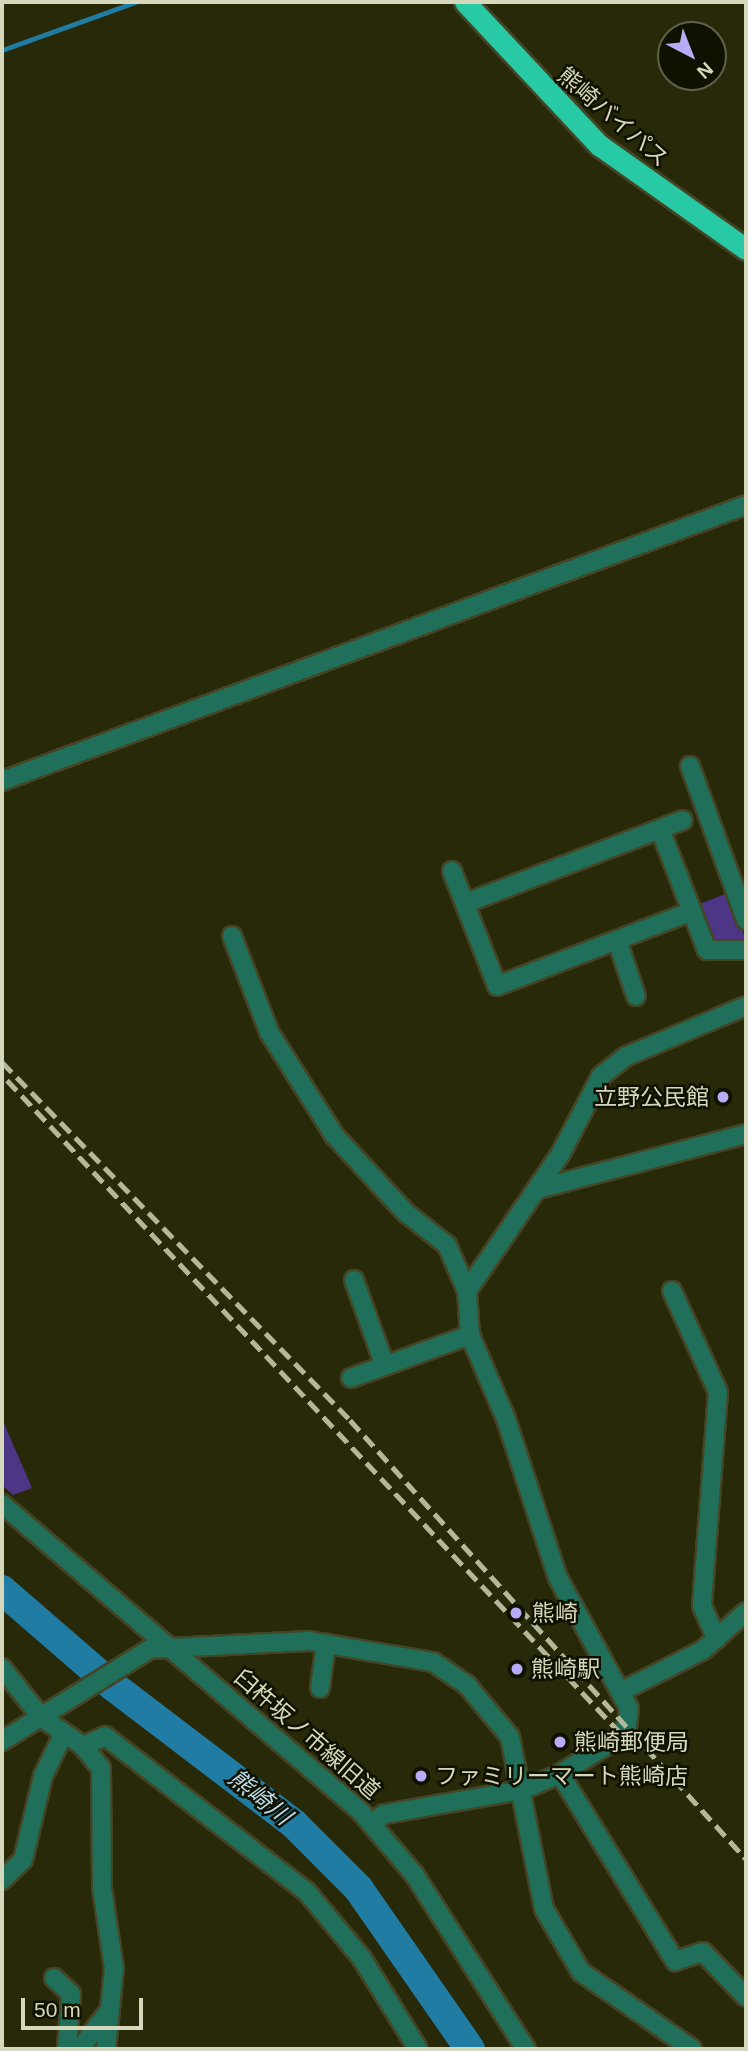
<!DOCTYPE html>
<html>
<head>
<meta charset="utf-8">
<style>
	body { margin:0 }
	#map { position:relative; width:748px; height:2051px; overflow:hidden; background:#282909; font-family:Helvetica,"Noto Sans JP",sans-serif }
	div>[style] { position:absolute }
	[style*='--x'] { left:calc(var(--x)*1px); top:calc(var(--y)*1px); width:calc(var(--w)*1px); rotate:calc(var(--a)*1deg) }
	.green>* { inset:0; background:#4c3685 }
	.stream>* { height:5px; margin:-2.5px; padding:0 2.5px; transform-origin:2.5px; border-radius:2.5px; background:#207ca3 }
	.river>* { height:30px; margin:-15px; padding:0 15px; transform-origin:15px; border-radius:15px; background:#207ca3 }
	.roads { filter:drop-shadow(2px 0 #444525) drop-shadow(-2px 0 #444525) drop-shadow(0 2px #444525) drop-shadow(0 -2px #444525) }
	.minor>* { height:18px; margin:-9px; padding:0 9px; transform-origin:9px; border-radius:9px; background:#1f6f5b }
	.highway>* { height:21px; margin:-10.5px; padding:0 10.5px; transform-origin:10.5px; border-radius:10.5px; background:#28caa5 }
	.rail>* { height:5px; margin-top:-2.5px; transform-origin:0; background:repeating-linear-gradient(90deg,#b5b799 0 14px,transparent 0 21px) }
	.dots>* { width:19px; height:19px; translate:-50% -50%; box-sizing:border-box; border:4px solid #101100; border-radius:50% }
	span { translate:-50% -50%; white-space:nowrap; text-align:center; line-height:1.15; -webkit-text-stroke:5px #101100; paint-order:stroke }
	.street-label { font-size:23px; color:#d5d8ba }
	.poi-label { font-size:23px; color:#d5d8ba }
	.right { translate:-100% -50%; text-align:right }
	.left { translate:0 -50%; text-align:left }
	.water-label { font-size:24px; color:#bcdbec; font-style:italic }
	.frame { position:absolute; inset:0; border:4px solid #d5d8ba; pointer-events:none }
	.north { position:absolute; left:657px; top:21px; width:70px; height:70px; box-sizing:border-box; background:#101100; border:2px solid #5f614a; border-radius:50%; rotate:138deg; font-size:19px; font-weight:700; line-height:28px; text-align:center; color:#d5d8ba }
	.north::after { content:''; display:block; margin:auto; width:24px; height:32px; background:#b9abf7; clip-path:polygon(50% 0,100% 100%,50% 72%,0 100%) }
	.scale { position:absolute; left:21px; top:1998px; width:122px; height:32px; box-sizing:border-box; border:4px solid #d5d8ba; border-top:0; padding-left:9px; font-size:21px; line-height:24px; white-space:nowrap; color:#d5d8ba; -webkit-text-stroke:5px #101100; paint-order:stroke }
</style>
</head>
<body>
<div id="map">
	<div class="green">
		<i style="clip-path:polygon(733px 891px,746px 944px,715px 945px,697px 905px)"></i>
		<i style="clip-path:polygon(2px 1419px,32px 1488px,13px 1495px,2px 1485px)"></i>
	</div>
	<div class="stream">
		<i style="--x:2;--y:50;--w:141;--a:-19.8"></i>
	</div>
	<div class="river">
		<i style="--x:2;--y:1590;--w:147;--a:40.9"></i>
		<i style="--x:113;--y:1686;--w:228;--a:37.3"></i>
		<i style="--x:294;--y:1824;--w:91;--a:45"></i>
		<i style="--x:358;--y:1888;--w:196;--a:55.2"></i>
	</div>
	<div class="roads">
		<div class="minor">
			<i style="--x:690;--y:766;--w:164;--a:70"></i>
			<i style="--x:2;--y:781;--w:794;--a:-20.35"></i>
			<i style="--x:660;--y:829;--w:130;--a:68.8"></i>
			<i style="--x:707;--y:950;--w:39;--a:0"></i>
			<i style="--x:452;--y:871;--w:123;--a:68.6"></i>
			<i style="--x:497;--y:986;--w:209;--a:-21"></i>
			<i style="--x:466;--y:903;--w:232;--a:-20.9"></i>
			<i style="--x:232;--y:936;--w:103;--a:68.9"></i>
			<i style="--x:269;--y:1032;--w:122;--a:57.7"></i>
			<i style="--x:334;--y:1135;--w:106;--a:47.3"></i>
			<i style="--x:406;--y:1213;--w:52;--a:38"></i>
			<i style="--x:447;--y:1245;--w:50;--a:66.5"></i>
			<i style="--x:467;--y:1291;--w:44;--a:86.1"></i>
			<i style="--x:470;--y:1335;--w:91;--a:66.8"></i>
			<i style="--x:506;--y:1419;--w:167;--a:71.9"></i>
			<i style="--x:558;--y:1578;--w:148;--a:61.4"></i>
			<i style="--x:629;--y:1708;--w:18;--a:96"></i>
			<i style="--x:627;--y:1726;--w:18;--a:131"></i>
			<i style="--x:615;--y:1740;--w:65;--a:148.3"></i>
			<i style="--x:560;--y:1774;--w:41;--a:157.2"></i>
			<i style="--x:522;--y:1790;--w:140;--a:170.1"></i>
			<i style="--x:384;--y:1814;--w:16;--a:142"></i>
			<i style="--x:617;--y:940;--w:59;--a:71.3"></i>
			<i style="--x:538;--y:1189;--w:215;--a:-14.8"></i>
			<i style="--x:354;--y:1280;--w:91;--a:70.2"></i>
			<i style="--x:467;--y:1291;--w:167;--a:-55.7"></i>
			<i style="--x:561;--y:1153;--w:87;--a:-62.5"></i>
			<i style="--x:601;--y:1076;--w:33;--a:-38"></i>
			<i style="--x:627;--y:1056;--w:129;--a:-22.8"></i>
			<i style="--x:672;--y:1291;--w:111;--a:65.5"></i>
			<i style="--x:718;--y:1392;--w:215;--a:94.3"></i>
			<i style="--x:702;--y:1606;--w:36;--a:66"></i>
			<i style="--x:351;--y:1378;--w:127;--a:-19.9"></i>
			<i style="--x:2;--y:1504;--w:474;--a:40.6"></i>
			<i style="--x:362;--y:1813;--w:80;--a:49.6"></i>
			<i style="--x:414;--y:1874;--w:208;--a:57.4"></i>
			<i style="--x:2;--y:1668;--w:63;--a:51.5"></i>
			<i style="--x:41;--y:1717;--w:51;--a:34.6"></i>
			<i style="--x:83;--y:1746;--w:28;--a:51"></i>
			<i style="--x:101;--y:1768;--w:120;--a:89.5"></i>
			<i style="--x:102;--y:1888;--w:81;--a:81.5"></i>
			<i style="--x:114;--y:1968;--w:81;--a:95.6"></i>
			<i style="--x:320;--y:1688;--w:45;--a:-82.4"></i>
			<i style="--x:622;--y:1691;--w:91;--a:-26.8"></i>
			<i style="--x:703;--y:1650;--w:57;--a:-41.5"></i>
			<i style="--x:2;--y:1741;--w:174;--a:-31.9"></i>
			<i style="--x:150;--y:1649;--w:159;--a:-2.9"></i>
			<i style="--x:309;--y:1641;--w:126;--a:9.6"></i>
			<i style="--x:433;--y:1662;--w:41;--a:34.1"></i>
			<i style="--x:467;--y:1685;--w:67;--a:50.4"></i>
			<i style="--x:510;--y:1737;--w:175;--a:78.8"></i>
			<i style="--x:544;--y:1909;--w:73;--a:59.6"></i>
			<i style="--x:581;--y:1972;--w:135;--a:34.7"></i>
			<i style="--x:83;--y:1746;--w:24;--a:-24"></i>
			<i style="--x:105;--y:1736;--w:255;--a:37.7"></i>
			<i style="--x:307;--y:1892;--w:85;--a:50.3"></i>
			<i style="--x:361;--y:1957;--w:108;--a:58.2"></i>
			<i style="--x:560;--y:1774;--w:220;--a:58.4"></i>
			<i style="--x:675;--y:1961;--w:29;--a:-18"></i>
			<i style="--x:703;--y:1952;--w:62;--a:46.3"></i>
			<i style="--x:2;--y:1880;--w:29;--a:-44"></i>
			<i style="--x:23;--y:1860;--w:86;--a:-76.6"></i>
			<i style="--x:43;--y:1776;--w:48;--a:-64"></i>
			<i style="--x:54;--y:1978;--w:23;--a:43"></i>
			<i style="--x:71;--y:1994;--w:55;--a:94.2"></i>
			<i style="--x:80;--y:2049;--w:46;--a:-52.9"></i>
		</div>
		<div class="highway">
			<i style="--x:465;--y:2;--w:196;--a:46.9"></i>
			<i style="--x:599;--y:145;--w:180;--a:35.3"></i>
		</div>
	</div>
	<div class="rail">
		<i style="--x:2;--y:1062;--w:499;--a:45.8"></i>
		<i style="--x:350;--y:1420;--w:591;--a:47.95"></i>
		<i style="--x:7;--y:1080;--w:900;--a:46.8"></i>
	</div>
	<div class="dots">
		<i style="left:723px;top:1097px;background:#b9abf7"></i>
		<i style="left:516px;top:1613px;background:#b9abf7"></i>
		<i style="left:517px;top:1669px;background:#b9abf7"></i>
		<i style="left:560px;top:1742px;background:#b9abf7"></i>
		<i style="left:421px;top:1776px;background:#b9abf7"></i>
	</div>
	<div class="street-label">
		<span style="left:613px;top:117px;rotate:41deg">熊崎バイパス</span>
		<span style="left:307px;top:1734px;rotate:41deg">臼杵坂ノ市線旧道</span>
	</div>
	<div class="poi-label">
		<span class="right" style="left:709px;top:1097px">立野公民館</span>
		<span class="left" style="left:532px;top:1613px">熊崎</span>
		<span class="left" style="left:531px;top:1669px">熊崎駅</span>
		<span class="left" style="left:574px;top:1742px">熊崎郵便局</span>
		<span class="left" style="left:435px;top:1776px">ファミリーマート熊崎店</span>
	</div>
	<div class="water-label">
		<span style="left:260px;top:1797px;rotate:39deg">熊崎川</span>
	</div>
	<div class="frame"></div>
	<div class="north">N</div>
	<div class="scale">50 m</div>
</div>
</body>
</html>
